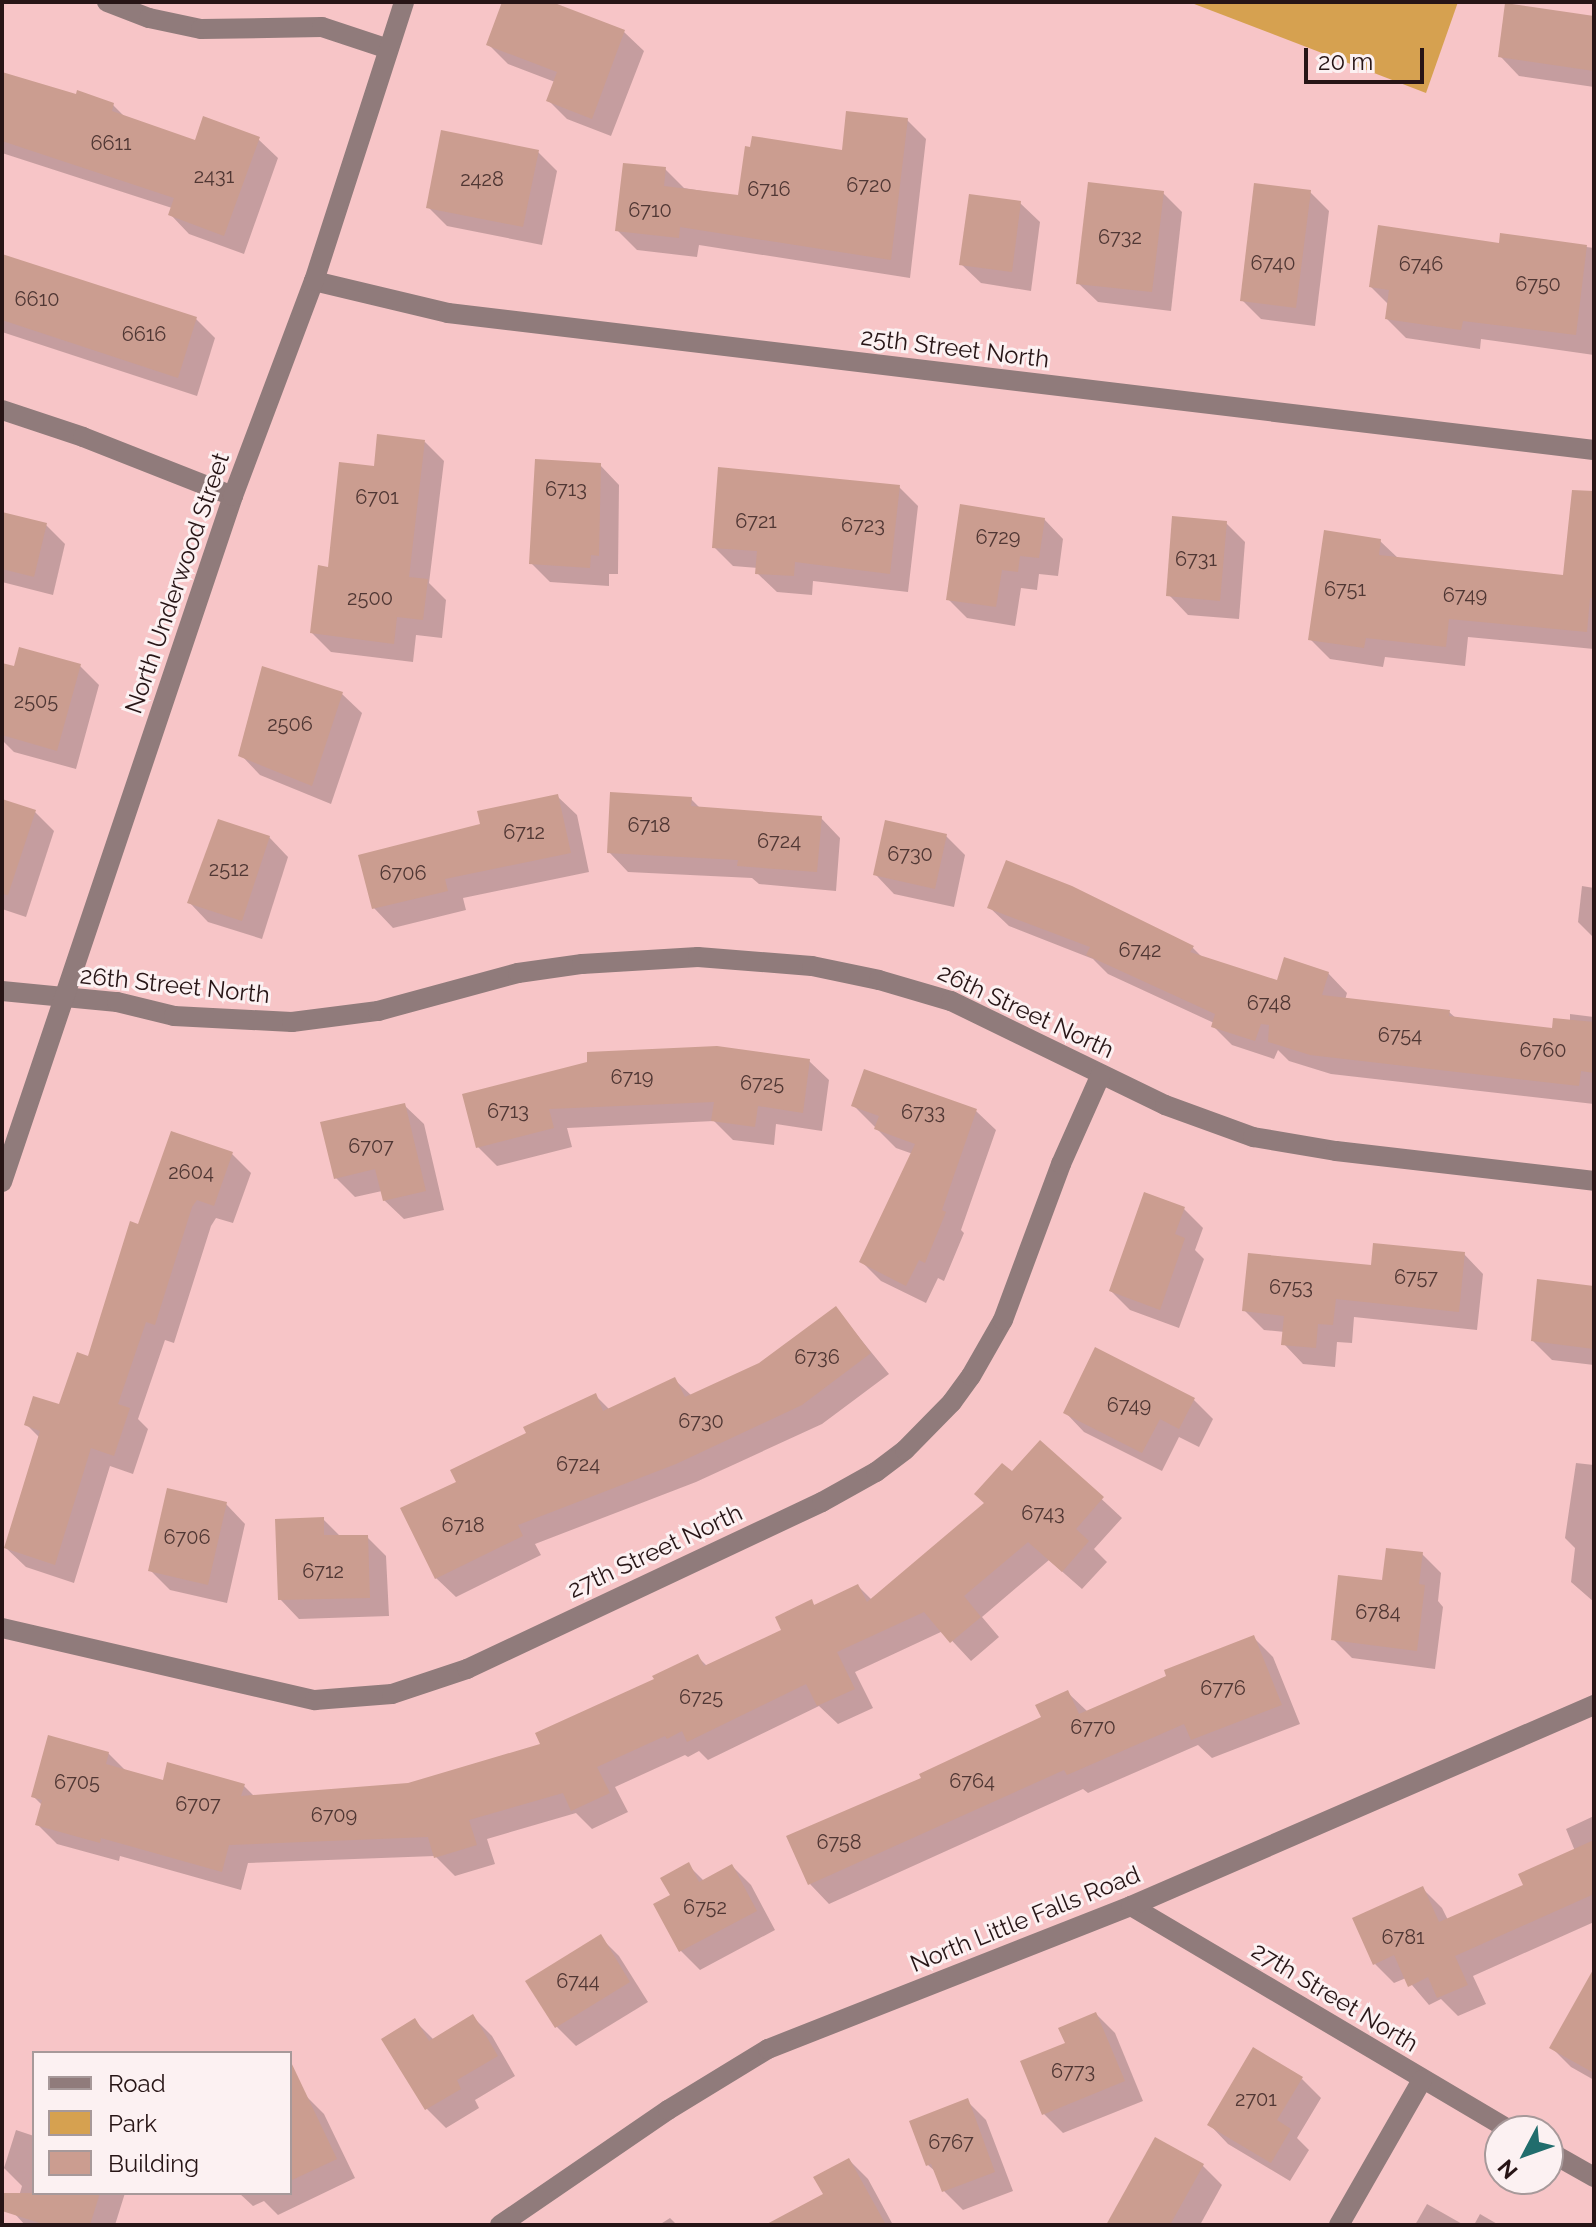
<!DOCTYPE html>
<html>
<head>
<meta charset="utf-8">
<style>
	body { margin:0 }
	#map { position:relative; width:1596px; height:2227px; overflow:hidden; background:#f7c5c7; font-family:Raleway,sans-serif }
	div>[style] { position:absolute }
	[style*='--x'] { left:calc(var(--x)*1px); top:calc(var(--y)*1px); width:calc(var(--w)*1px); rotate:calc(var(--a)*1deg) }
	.green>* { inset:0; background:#d6a150 }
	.shadow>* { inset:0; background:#0003 }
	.building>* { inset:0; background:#cb9d90 }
	.minor>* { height:20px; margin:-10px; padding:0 10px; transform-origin:10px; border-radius:10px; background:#907b7b }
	span { translate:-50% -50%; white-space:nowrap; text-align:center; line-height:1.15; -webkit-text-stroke:6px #fcf1f2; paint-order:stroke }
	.number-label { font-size:20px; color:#503734 }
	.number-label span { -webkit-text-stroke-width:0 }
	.street-label { font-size:24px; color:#271516 }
	.frame { position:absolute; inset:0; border:4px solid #271516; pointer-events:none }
	.legend { position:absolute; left:32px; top:2051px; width:260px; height:144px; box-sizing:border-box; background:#fcf1f2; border:2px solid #a7999a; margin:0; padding:10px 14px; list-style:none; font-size:24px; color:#271516 }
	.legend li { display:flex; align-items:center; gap:16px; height:40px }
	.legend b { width:40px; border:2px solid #a7999a }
	.north { position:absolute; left:1484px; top:2115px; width:80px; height:80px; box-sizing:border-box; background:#fcf1f2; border:2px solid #a7999a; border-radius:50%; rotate:229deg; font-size:22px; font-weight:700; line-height:32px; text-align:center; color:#271516 }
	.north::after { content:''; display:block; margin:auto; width:28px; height:36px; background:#216d6d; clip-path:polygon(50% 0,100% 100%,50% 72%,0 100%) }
	.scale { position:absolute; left:1304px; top:48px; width:120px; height:36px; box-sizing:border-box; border:4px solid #271516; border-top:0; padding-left:10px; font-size:24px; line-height:28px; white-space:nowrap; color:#271516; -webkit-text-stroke:6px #fcf1f2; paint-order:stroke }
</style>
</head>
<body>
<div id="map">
	<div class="green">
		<i style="clip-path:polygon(1189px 2px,1458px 2px,1426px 93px)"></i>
	</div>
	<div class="shadow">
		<i style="clip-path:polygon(504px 2px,547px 2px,624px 32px,644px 51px,611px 136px,567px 119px,548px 100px,555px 82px,508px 64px,488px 44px)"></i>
		<i style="clip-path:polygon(1594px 18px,1594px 87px,1519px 76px,1500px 56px)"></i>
		<i style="clip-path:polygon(2px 76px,113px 105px,126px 118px,196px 142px,258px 139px,278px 158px,244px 254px,189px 234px,170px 214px,172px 208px,2px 153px)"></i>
		<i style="clip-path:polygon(907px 120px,926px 139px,910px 278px,699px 245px,697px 257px,637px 250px,617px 230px,665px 169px,684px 188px,739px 197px)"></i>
		<i style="clip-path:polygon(538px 152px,557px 171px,542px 245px,447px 226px,428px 207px)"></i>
		<i style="clip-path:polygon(1310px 192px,1329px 211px,1315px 326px,1261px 319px,1242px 300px)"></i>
		<i style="clip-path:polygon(1163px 193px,1182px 212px,1171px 311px,1098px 302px,1078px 283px)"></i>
		<i style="clip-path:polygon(1020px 203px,1040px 222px,1031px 291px,981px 283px,961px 264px)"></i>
		<i style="clip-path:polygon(1502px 236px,1594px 248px,1594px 355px,1481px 339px,1480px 349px,1406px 338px,1387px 319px,1389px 305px,1371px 287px,1501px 246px)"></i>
		<i style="clip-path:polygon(2px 256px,196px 319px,215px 338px,197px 396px,2px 332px)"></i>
		<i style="clip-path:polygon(425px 442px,444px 461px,429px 583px,446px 600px,442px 638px,416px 635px,413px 662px,331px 652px,312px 633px,329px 569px,376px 468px)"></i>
		<i style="clip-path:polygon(600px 465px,619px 485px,618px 574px,609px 574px,609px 586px,550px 582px,531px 563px)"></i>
		<i style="clip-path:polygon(899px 487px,918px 506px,908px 592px,813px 581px,812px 595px,777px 592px,757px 573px,758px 568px,733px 566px,714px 547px)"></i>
		<i style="clip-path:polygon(2px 514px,46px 525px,65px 544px,53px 595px,2px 582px)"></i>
		<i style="clip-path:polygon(1044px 519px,1063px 539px,1058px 576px,1039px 574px,1037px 590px,1021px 588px,1015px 626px,967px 618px,948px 599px)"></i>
		<i style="clip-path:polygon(1226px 523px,1245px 542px,1239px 619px,1188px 615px,1169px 595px)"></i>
		<i style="clip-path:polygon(1594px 535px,1594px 649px,1468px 637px,1465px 666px,1385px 657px,1383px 667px,1330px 659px,1310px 639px,1380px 541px,1399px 559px,1565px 577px)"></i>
		<i style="clip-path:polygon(2px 665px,16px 669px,80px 666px,99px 685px,76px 769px,14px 752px,2px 740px)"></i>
		<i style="clip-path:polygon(342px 694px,362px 713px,331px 804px,260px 775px,241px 755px)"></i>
		<i style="clip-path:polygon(557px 796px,577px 815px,589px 872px,463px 898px,466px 910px,393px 928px,374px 908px,482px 826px)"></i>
		<i style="clip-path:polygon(691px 799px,700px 808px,821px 818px,840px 838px,836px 891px,759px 884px,752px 878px,628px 872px,609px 852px)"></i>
		<i style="clip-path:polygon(2px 801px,35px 812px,54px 831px,26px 917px,2px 909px)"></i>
		<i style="clip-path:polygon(946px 836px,965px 855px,954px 907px,894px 894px,875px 874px)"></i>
		<i style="clip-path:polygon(269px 837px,288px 857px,262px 939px,208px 922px,189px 902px)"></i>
		<i style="clip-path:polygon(1582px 886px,1594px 888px,1594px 938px,1578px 922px)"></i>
		<i style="clip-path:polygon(989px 907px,1192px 947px,1203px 958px,1278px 982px,1328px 973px,1347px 993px,1345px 1000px,1449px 1012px,1457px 1019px,1554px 1030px,1570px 1022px,1570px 1014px,1594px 1017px,1594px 1104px,1331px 1074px,1289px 1061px,1278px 1050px,1274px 1059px,1232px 1045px,1213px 1026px,1214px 1023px,1108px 974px,1093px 959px,1009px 926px)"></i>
		<i style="clip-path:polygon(809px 1061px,829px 1080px,822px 1131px,776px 1124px,774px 1145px,733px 1140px,714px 1121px,567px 1128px,572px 1147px,497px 1166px,478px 1147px,465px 1095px)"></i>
		<i style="clip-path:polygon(404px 1105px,424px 1124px,444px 1210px,404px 1219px,384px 1200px,382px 1191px,355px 1197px,336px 1178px)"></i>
		<i style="clip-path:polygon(854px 1106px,976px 1111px,996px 1130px,961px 1230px,964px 1233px,944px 1281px,938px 1278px,926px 1303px,881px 1281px,862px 1262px,913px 1154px,896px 1148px)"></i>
		<i style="clip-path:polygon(232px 1154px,251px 1173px,233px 1223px,216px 1218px,211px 1226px,174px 1343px,165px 1340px,138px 1419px,148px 1429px,133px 1474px,110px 1466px,74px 1583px,26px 1567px,6px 1548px,40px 1438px,26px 1424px,60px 1407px,89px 1358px,139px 1226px)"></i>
		<i style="clip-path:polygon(1184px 1209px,1203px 1228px,1195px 1250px,1204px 1259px,1179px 1328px,1130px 1310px,1111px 1291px)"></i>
		<i style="clip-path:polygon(1464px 1254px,1483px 1274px,1477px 1330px,1354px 1317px,1352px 1343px,1337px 1342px,1335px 1367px,1303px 1364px,1284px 1344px,1285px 1332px,1264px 1330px,1244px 1310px,1372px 1267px)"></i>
		<i style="clip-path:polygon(1594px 1288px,1594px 1365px,1552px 1360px,1533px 1341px)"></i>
		<i style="clip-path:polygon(836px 1309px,889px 1374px,822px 1424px,696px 1482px,535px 1544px,541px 1555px,456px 1597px,436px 1578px,459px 1482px,528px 1434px,596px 1396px,610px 1410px,675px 1380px,692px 1396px,760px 1365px)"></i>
		<i style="clip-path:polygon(1194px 1400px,1213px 1419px,1199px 1447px,1179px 1437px,1162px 1471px,1084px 1432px,1065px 1412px)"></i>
		<i style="clip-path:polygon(1040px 1442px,1122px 1518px,1094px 1549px,1107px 1562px,1082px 1589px,1049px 1560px,982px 1617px,999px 1637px,971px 1661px,943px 1631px,855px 1672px,873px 1708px,838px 1724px,819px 1706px,708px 1760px,699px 1751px,688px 1757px,685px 1755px,615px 1787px,628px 1812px,592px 1829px,576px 1813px,487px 1839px,495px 1864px,455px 1876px,435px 1856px,248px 1863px,241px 1890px,120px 1856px,119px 1861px,57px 1844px,38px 1825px,43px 1806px,33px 1796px,108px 1753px,126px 1771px,164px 1783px,243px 1785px,255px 1797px,409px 1785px,543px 1745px,698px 1657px,708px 1667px,784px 1631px,811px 1602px,815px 1606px,858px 1586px,872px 1600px,987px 1503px)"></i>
		<i style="clip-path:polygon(1576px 1463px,1594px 1465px,1594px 1602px,1571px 1582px,1575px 1548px,1565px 1538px)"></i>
		<i style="clip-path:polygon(226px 1504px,245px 1524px,227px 1603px,170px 1590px,150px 1570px)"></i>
		<i style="clip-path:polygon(323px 1519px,341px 1537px,367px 1537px,386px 1556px,389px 1616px,299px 1619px,280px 1599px)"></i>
		<i style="clip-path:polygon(1422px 1554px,1441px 1573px,1438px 1601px,1443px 1607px,1435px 1669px,1352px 1658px,1333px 1639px,1384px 1582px)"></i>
		<i style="clip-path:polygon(1254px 1638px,1273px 1657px,1300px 1724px,1212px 1758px,1198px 1745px,1088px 1793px,1083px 1789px,829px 1904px,810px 1884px,924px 1779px,1043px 1718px,1068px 1693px,1088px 1712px)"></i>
		<i style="clip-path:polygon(1594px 1816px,1594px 1922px,1473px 1976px,1486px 2004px,1458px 2016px,1441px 1999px,1429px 2005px,1406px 1978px,1394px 1983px,1375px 1964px,1423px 1889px,1442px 1908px,1448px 1920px,1526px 1886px,1575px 1851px,1566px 1829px)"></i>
		<i style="clip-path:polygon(688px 1865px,704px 1881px,732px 1866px,751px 1885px,775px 1930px,700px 1970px,680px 1950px)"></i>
		<i style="clip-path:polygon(600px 1937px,619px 1956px,648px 2002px,576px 2046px,557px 2027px,528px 1981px)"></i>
		<i style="clip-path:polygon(1594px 2010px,1594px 2080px,1571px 2067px,1551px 2047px)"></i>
		<i style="clip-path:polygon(1096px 2014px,1115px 2033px,1143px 2101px,1063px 2133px,1044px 2114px,1068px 2044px)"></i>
		<i style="clip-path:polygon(473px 2017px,492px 2036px,515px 2076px,475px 2100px,479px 2108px,446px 2128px,427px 2109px,384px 2039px,415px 2021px,434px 2040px)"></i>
		<i style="clip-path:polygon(1302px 2079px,1321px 2098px,1297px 2138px,1309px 2150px,1290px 2181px,1228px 2144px,1209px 2124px)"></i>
		<i style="clip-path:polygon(305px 2095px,324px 2114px,355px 2178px,278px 2215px,264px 2201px,253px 2206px,239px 2193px,290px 2193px,290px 2102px)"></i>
		<i style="clip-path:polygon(967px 2101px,986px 2120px,1013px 2191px,963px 2210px,943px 2190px,937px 2173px,928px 2165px)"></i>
		<i style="clip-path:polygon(16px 2130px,34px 2136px,34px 2193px,125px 2193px,115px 2225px,25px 2225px,14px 2213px,22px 2186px,4px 2168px)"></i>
		<i style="clip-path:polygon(1156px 2139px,1203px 2166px,1222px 2185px,1200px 2225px,1122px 2225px)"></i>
		<i style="clip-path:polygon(849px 2160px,868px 2179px,893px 2225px,787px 2225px,825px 2194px)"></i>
		<i style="clip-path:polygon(1427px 2204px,1464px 2225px,1415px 2225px)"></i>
		<i style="clip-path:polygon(1480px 2214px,1499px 2225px,1474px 2225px)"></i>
		<i style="clip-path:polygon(670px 2218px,677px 2225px,659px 2225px)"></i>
	</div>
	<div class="building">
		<i style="clip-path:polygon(502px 2px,552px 2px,625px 30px,592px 119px,546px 101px,557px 72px,486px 45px)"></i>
		<i style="clip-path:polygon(1505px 3px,1594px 16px,1594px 71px,1498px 57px)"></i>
		<i style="clip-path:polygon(2px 72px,76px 94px,77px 90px,114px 103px,112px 111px,195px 140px,203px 116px,260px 137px,224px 236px,168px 215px,174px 198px,2px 141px)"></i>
		<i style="clip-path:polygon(846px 111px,908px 118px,891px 260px,680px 227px,679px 238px,615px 231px,623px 163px,666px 167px,664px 186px,738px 195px,745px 146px,750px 147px,752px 136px,842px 150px)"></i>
		<i style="clip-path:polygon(441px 130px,539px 150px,523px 227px,426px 208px)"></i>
		<i style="clip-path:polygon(1088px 182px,1164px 191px,1152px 292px,1076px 284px)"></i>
		<i style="clip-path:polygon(1254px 183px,1311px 190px,1296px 308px,1240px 301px)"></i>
		<i style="clip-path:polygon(969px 194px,1021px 201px,1012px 272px,959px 265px)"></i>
		<i style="clip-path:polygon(1378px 225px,1499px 243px,1500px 233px,1587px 245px,1576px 335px,1463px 321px,1461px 330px,1385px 319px,1389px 290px,1369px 287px)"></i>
		<i style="clip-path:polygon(2px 254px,197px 317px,178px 378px,2px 320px)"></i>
		<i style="clip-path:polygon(377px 434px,425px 440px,409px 577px,428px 579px,423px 620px,397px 617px,394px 644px,310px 633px,318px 565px,328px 567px,339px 462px,374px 466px)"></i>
		<i style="clip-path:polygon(535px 459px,601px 463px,599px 556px,591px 555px,590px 568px,529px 564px)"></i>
		<i style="clip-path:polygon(718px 467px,900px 485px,890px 574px,795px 562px,794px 576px,755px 574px,757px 551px,712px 548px)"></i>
		<i style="clip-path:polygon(1572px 490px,1594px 491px,1594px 598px,1590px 598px,1587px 632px,1449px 619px,1446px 647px,1366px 638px,1364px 648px,1308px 640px,1324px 530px,1381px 539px,1379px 555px,1563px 575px)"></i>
		<i style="clip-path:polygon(960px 504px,1045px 518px,1039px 558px,1020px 556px,1018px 572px,1002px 570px,996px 607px,946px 600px)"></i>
		<i style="clip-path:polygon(2px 512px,47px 523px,34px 577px,2px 569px)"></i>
		<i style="clip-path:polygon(1172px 516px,1227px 521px,1220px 601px,1166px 596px)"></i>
		<i style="clip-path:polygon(19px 647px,81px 664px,57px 751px,2px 735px,2px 663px,14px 666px)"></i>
		<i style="clip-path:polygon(262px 666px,343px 692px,312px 786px,238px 756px)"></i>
		<i style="clip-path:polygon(610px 792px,692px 797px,691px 806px,822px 816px,817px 872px,737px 866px,738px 860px,607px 853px)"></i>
		<i style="clip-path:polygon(558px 794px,571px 853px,445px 879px,448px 891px,372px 909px,358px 855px,480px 824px,477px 811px)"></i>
		<i style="clip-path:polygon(2px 799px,36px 810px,8px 895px,2px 894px)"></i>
		<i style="clip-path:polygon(218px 819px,270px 836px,242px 921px,187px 903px)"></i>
		<i style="clip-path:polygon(885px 820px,947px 834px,935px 889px,873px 875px)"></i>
		<i style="clip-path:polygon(1006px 860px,1072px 886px,1194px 946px,1190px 952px,1277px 980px,1284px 957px,1329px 972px,1322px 995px,1450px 1010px,1449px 1016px,1552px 1028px,1553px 1018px,1594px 1022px,1594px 1073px,1581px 1071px,1579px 1086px,1310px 1055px,1268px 1042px,1269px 1025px,1261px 1024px,1255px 1041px,1211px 1027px,1215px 1014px,1086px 955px,1090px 947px,987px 908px)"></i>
		<i style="clip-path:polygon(717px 1046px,810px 1059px,803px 1113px,758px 1106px,755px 1127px,711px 1121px,714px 1102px,549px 1109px,554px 1128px,476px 1148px,462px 1094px,587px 1062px,587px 1052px)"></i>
		<i style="clip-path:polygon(864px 1069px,977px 1109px,942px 1210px,946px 1212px,925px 1263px,919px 1260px,906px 1286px,859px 1262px,915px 1144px,874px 1129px,879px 1116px,851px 1106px)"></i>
		<i style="clip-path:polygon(405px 1103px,426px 1191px,383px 1201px,375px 1169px,334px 1179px,320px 1122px)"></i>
		<i style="clip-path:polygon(171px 1131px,233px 1152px,214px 1206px,197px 1200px,192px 1207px,155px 1325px,146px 1322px,118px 1404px,130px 1408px,114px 1456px,91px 1448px,55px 1565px,4px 1548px,40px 1431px,24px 1425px,33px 1396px,59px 1404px,77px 1352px,88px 1356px,130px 1221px,138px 1224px)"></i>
		<i style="clip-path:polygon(1144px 1192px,1185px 1207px,1175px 1234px,1185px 1238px,1160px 1310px,1109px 1291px)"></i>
		<i style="clip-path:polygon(1373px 1243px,1465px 1252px,1459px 1312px,1336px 1299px,1333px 1325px,1318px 1324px,1316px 1348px,1281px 1345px,1284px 1316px,1242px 1311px,1248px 1253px,1371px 1265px)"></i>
		<i style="clip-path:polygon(1537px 1279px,1594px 1286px,1594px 1349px,1531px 1341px)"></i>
		<i style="clip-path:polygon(836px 1306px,871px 1353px,802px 1405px,676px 1464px,518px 1525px,523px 1536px,435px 1579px,400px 1508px,456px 1482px,450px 1470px,526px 1433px,523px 1427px,596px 1393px,603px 1411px,675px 1377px,685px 1397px,759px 1363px)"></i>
		<i style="clip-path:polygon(1095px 1347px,1195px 1398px,1179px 1429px,1160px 1419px,1142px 1453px,1063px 1413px)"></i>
		<i style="clip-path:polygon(1040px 1440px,1104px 1497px,1076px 1529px,1089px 1541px,1062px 1572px,1028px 1542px,964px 1596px,981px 1617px,950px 1643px,924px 1612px,837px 1652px,855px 1689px,817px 1706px,806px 1684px,687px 1742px,682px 1731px,667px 1739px,665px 1736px,597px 1767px,610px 1793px,571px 1811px,563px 1793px,469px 1820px,477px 1845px,434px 1858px,428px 1837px,229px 1845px,222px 1872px,101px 1838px,100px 1843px,35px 1825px,42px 1800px,31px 1797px,48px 1735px,109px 1752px,106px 1764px,163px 1780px,167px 1762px,245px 1784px,241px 1796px,408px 1783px,540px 1744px,535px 1733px,654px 1679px,652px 1676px,698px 1654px,704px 1666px,781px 1630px,775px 1617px,812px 1599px,814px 1605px,858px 1584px,867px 1602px,984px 1503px,974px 1494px,1002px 1463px,1012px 1471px)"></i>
		<i style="clip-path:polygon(167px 1488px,227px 1502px,208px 1585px,148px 1571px)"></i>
		<i style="clip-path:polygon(324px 1517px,324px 1535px,368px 1535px,370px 1598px,278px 1600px,275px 1519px)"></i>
		<i style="clip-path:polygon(1386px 1548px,1423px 1552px,1419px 1584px,1425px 1585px,1417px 1651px,1331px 1640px,1338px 1575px,1382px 1580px)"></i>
		<i style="clip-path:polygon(1254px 1635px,1282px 1705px,1191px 1740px,1184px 1724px,1067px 1775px,1064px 1770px,808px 1885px,786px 1836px,921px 1778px,919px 1774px,1041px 1717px,1035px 1705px,1068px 1690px,1079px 1714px,1166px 1676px,1164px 1670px)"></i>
		<i style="clip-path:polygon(1594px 1840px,1594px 1894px,1455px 1956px,1468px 1985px,1437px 1998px,1428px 1977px,1408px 1987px,1394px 1955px,1373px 1965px,1352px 1918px,1423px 1886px,1439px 1922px,1523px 1885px,1518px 1874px)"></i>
		<i style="clip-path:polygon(689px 1862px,699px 1882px,732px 1864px,757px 1911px,679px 1952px,653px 1904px,670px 1895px,660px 1878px)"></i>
		<i style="clip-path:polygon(601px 1934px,630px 1982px,555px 2028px,525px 1981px)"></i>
		<i style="clip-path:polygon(1594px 1968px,1594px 2073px,1549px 2048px)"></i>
		<i style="clip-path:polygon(1096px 2012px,1125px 2081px,1042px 2115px,1020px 2061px,1065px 2043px,1058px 2028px)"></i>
		<i style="clip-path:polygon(473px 2014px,498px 2056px,457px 2080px,461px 2089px,425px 2110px,381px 2039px,415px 2018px,429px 2041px)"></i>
		<i style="clip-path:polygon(1253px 2047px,1303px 2077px,1277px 2120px,1291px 2129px,1271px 2163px,1207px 2125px)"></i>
		<i style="clip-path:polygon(290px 2060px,337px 2159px,290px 2181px)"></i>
		<i style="clip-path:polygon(968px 2098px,995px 2172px,942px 2192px,931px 2164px,926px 2166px,909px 2121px)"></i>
		<i style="clip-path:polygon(1155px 2137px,1204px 2164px,1170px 2225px,1106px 2225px)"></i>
		<i style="clip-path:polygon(849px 2158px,886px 2225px,765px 2225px,823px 2194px,813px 2177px)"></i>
		<i style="clip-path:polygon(2px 2193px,100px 2193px,90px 2225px,46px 2225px,2px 2211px)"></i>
	</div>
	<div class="minor">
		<i style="--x:107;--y:2;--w:45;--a:20.9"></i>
		<i style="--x:149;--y:18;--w:53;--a:11.9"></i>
		<i style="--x:201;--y:29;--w:121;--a:-0.9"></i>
		<i style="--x:322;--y:27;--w:70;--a:18.4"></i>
		<i style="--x:314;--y:281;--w:138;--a:13.4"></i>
		<i style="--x:448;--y:313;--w:1154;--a:6.82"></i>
		<i style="--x:2;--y:410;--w:85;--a:18.4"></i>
		<i style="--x:83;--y:437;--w:161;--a:21.5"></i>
		<i style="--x:2;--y:991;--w:116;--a:5.5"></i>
		<i style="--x:117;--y:1002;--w:59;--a:13.8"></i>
		<i style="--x:174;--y:1016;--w:118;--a:2.9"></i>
		<i style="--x:292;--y:1022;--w:87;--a:-7.3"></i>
		<i style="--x:378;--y:1011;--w:145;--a:-15.2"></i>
		<i style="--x:518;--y:973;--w:65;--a:-8"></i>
		<i style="--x:582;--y:964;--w:116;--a:-3.5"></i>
		<i style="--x:698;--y:957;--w:114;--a:4.5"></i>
		<i style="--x:812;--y:966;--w:68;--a:11.8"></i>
		<i style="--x:879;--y:980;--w:75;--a:16.3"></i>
		<i style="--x:951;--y:1001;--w:238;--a:25.9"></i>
		<i style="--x:1165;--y:1105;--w:94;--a:20"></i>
		<i style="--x:1253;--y:1137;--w:84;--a:9.6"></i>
		<i style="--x:1336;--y:1151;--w:260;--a:6.6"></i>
		<i style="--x:2;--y:1182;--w:724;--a:-71.39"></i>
		<i style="--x:233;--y:496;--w:230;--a:-69.4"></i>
		<i style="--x:314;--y:281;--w:293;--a:-72.1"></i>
		<i style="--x:2;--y:1628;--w:321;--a:13"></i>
		<i style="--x:315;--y:1700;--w:77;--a:-4.5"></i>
		<i style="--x:392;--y:1694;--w:79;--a:-18.4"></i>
		<i style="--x:467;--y:1669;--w:392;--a:-25.2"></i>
		<i style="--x:822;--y:1502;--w:62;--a:-29.1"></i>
		<i style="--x:876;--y:1472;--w:36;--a:-37"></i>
		<i style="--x:905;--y:1450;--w:67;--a:-45.6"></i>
		<i style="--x:952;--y:1402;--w:32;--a:-54"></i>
		<i style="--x:971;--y:1376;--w:64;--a:-60.3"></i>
		<i style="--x:1003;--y:1320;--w:166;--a:-69.6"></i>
		<i style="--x:1061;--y:1164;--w:98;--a:-66"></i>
		<i style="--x:1131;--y:1906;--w:442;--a:30.6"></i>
		<i style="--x:1548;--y:2151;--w:53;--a:29.5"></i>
		<i style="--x:500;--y:2225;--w:204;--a:-34.4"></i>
		<i style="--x:668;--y:2110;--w:117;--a:-31.4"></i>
		<i style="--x:768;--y:2049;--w:390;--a:-21.5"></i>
		<i style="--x:1131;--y:1906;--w:505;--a:-23.47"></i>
		<i style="--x:1339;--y:2225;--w:167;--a:-60.2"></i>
	</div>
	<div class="number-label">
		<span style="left:111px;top:143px">6611</span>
		<span style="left:214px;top:176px">2431</span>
		<span style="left:482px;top:179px">2428</span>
		<span style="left:869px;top:185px">6720</span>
		<span style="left:769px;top:189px">6716</span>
		<span style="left:650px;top:210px">6710</span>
		<span style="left:1120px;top:237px">6732</span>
		<span style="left:1273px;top:263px">6740</span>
		<span style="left:1421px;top:264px">6746</span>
		<span style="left:1538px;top:284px">6750</span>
		<span style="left:37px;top:299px">6610</span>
		<span style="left:144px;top:334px">6616</span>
		<span style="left:566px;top:489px">6713</span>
		<span style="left:377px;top:497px">6701</span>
		<span style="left:756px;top:521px">6721</span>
		<span style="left:863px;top:525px">6723</span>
		<span style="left:998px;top:537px">6729</span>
		<span style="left:1196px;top:559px">6731</span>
		<span style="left:1345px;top:589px">6751</span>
		<span style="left:1465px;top:595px">6749</span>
		<span style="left:370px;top:598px">2500</span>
		<span style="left:36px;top:701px">2505</span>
		<span style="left:290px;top:724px">2506</span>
		<span style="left:649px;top:825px">6718</span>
		<span style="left:524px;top:832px">6712</span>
		<span style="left:779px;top:841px">6724</span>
		<span style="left:910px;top:854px">6730</span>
		<span style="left:229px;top:869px">2512</span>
		<span style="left:403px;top:873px">6706</span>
		<span style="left:1140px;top:950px">6742</span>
		<span style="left:1269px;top:1003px">6748</span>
		<span style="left:1400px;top:1035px">6754</span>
		<span style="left:1543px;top:1050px">6760</span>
		<span style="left:632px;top:1077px">6719</span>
		<span style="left:762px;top:1083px">6725</span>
		<span style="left:508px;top:1111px">6713</span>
		<span style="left:923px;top:1112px">6733</span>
		<span style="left:371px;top:1146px">6707</span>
		<span style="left:191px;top:1172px">2604</span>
		<span style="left:1416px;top:1277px">6757</span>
		<span style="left:1291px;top:1287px">6753</span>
		<span style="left:817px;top:1357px">6736</span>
		<span style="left:1129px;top:1405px">6749</span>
		<span style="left:701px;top:1421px">6730</span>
		<span style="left:578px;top:1464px">6724</span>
		<span style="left:1043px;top:1513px">6743</span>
		<span style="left:463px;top:1525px">6718</span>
		<span style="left:187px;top:1537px">6706</span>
		<span style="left:323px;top:1571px">6712</span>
		<span style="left:1378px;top:1612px">6784</span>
		<span style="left:1223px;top:1688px">6776</span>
		<span style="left:701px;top:1697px">6725</span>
		<span style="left:1093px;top:1727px">6770</span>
		<span style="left:972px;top:1781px">6764</span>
		<span style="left:77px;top:1782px">6705</span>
		<span style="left:198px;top:1804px">6707</span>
		<span style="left:334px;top:1815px">6709</span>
		<span style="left:839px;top:1842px">6758</span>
		<span style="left:705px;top:1907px">6752</span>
		<span style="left:1403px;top:1937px">6781</span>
		<span style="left:578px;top:1981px">6744</span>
		<span style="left:1073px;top:2071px">6773</span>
		<span style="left:1256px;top:2099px">2701</span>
		<span style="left:951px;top:2142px">6767</span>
	</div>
	<div class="street-label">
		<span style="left:955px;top:348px;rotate:7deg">25th Street North</span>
		<span style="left:177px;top:583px;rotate:-71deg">North Underwood Street</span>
		<span style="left:175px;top:985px;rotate:6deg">26th Street North</span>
		<span style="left:1026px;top:1011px;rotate:25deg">26th Street North</span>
		<span style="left:655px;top:1551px;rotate:-25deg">27th Street North</span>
		<span style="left:1025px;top:1919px;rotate:-22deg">North Little Falls Road</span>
		<span style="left:1335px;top:1997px;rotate:31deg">27th Street North</span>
	</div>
	<div class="frame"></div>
	<ul class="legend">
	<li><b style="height:10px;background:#907b7b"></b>Road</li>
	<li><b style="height:22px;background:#d6a150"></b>Park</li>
	<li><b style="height:22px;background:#cb9d90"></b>Building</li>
	</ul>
	<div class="north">N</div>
	<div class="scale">20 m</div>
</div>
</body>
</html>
